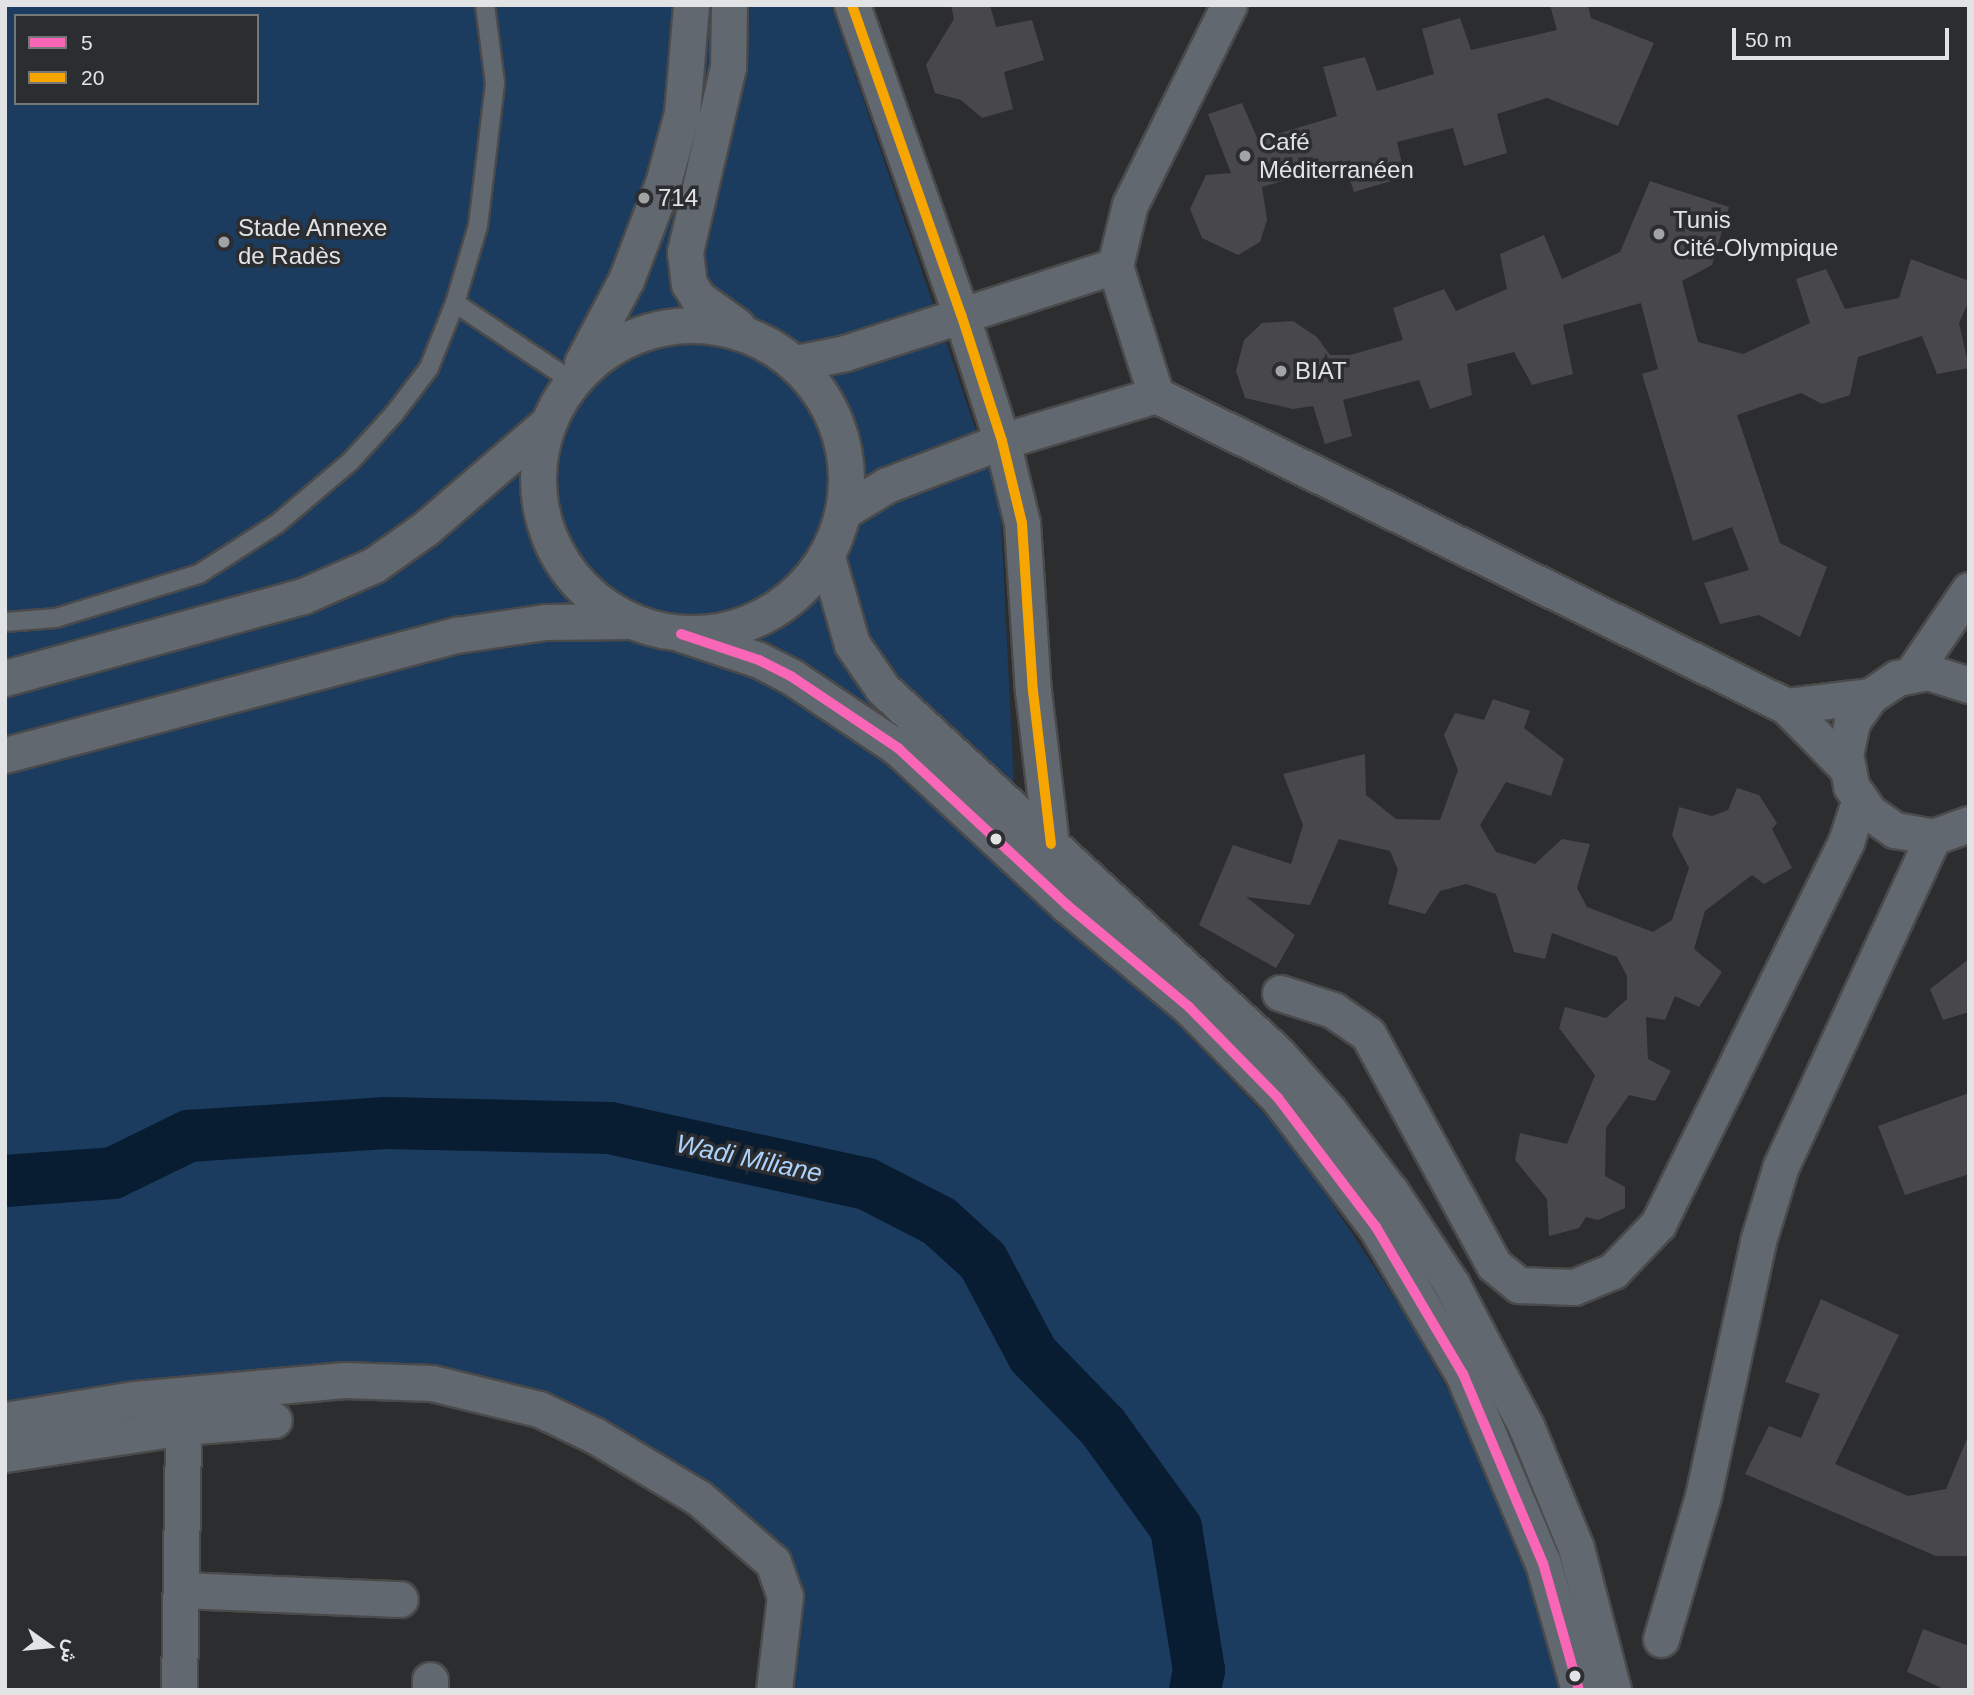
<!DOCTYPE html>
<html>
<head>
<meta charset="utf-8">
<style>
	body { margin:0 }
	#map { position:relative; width:1974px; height:1695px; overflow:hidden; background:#2c2d2f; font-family:Arial,Vazirmatn,sans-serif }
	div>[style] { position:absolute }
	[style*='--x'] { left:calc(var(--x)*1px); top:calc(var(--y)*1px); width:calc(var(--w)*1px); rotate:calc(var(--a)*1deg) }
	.green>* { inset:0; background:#1b3c5e }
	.river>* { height:52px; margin:-26px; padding:0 26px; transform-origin:26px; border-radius:26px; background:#081c32 }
	.building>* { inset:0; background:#48484a }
	.roads { filter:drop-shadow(2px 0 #4a4a4b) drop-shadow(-2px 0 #4a4a4b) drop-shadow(0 2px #4a4a4b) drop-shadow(0 -2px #4a4a4b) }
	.service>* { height:18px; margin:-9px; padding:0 9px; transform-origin:9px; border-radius:9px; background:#62686f }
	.minor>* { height:35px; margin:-17.5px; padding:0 17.5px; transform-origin:17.5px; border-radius:17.5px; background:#62686f }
	.minor>.ring { margin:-17.5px; padding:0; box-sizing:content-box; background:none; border:35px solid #62686f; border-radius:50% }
	.bus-1>* { height:10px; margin:-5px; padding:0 5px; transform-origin:5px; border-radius:5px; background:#fa66b7 }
	.bus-2>* { height:10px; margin:-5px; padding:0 5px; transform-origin:5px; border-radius:5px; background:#f7a600 }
	.dots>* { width:19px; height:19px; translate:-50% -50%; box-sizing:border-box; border:4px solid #2b2d30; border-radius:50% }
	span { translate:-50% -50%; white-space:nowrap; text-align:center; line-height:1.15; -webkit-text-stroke:7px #2b2d30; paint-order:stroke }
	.poi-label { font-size:24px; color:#e2e3e5 }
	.left { translate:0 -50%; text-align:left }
	.water-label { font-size:26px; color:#acd3fd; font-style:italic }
	.frame { position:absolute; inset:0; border:7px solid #e2e3e5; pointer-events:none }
	.legend { position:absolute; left:14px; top:14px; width:245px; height:91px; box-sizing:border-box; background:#2b2d30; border:2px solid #747678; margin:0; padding:9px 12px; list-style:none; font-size:21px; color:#e2e3e5 }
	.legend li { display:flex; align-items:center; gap:14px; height:35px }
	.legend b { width:35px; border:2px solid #747678 }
	.north { position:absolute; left:14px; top:1611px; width:70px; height:70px; -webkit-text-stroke:5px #2b2d30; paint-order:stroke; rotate:105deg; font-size:19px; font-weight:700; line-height:28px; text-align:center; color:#e2e3e5 }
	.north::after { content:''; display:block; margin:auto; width:24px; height:32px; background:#e2e3e5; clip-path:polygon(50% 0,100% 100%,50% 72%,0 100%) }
	.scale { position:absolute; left:1732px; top:28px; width:217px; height:32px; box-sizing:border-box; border:4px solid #e2e3e5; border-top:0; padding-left:9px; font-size:21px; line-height:24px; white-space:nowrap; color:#e2e3e5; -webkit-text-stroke:5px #2b2d30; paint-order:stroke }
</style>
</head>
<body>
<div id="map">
	<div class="green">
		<i style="clip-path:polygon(evenodd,5px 5px,831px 5px,1000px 501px,1019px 887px,1160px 1006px,1293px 1144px,1407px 1317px,1477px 1442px,1528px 1569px,1560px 1690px,785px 1690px,798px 1624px,749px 1520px,432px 1367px,5px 1406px,5px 5px,16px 16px,257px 16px,257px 103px,16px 103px,16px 16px)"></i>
	</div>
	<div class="river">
		<i style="--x:5;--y:1181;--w:108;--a:-4.2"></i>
		<i style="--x:113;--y:1173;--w:85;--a:-26"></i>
		<i style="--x:189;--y:1136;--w:197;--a:-3.8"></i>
		<i style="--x:386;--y:1123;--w:224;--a:1.3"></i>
		<i style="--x:610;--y:1128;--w:263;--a:12.3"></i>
		<i style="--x:867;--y:1184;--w:81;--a:27.2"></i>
		<i style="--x:939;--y:1221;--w:59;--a:42.3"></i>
		<i style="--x:983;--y:1261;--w:106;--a:62"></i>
		<i style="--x:1033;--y:1355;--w:100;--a:45.8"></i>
		<i style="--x:1103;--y:1427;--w:125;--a:54.1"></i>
		<i style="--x:1176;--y:1528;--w:144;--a:80.8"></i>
		<i style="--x:1199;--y:1670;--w:20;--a:101"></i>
	</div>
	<div class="building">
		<i style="clip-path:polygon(951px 5px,990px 5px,996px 27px,1032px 20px,1044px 60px,1004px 72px,1013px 109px,982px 118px,961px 100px,935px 93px,926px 65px,954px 19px)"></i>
		<i style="clip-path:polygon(1550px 5px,1588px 5px,1591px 18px,1654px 43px,1618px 126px,1547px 98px,1497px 114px,1507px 153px,1464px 166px,1453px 128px,1397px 142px,1405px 177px,1354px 192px,1344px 163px,1262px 187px,1267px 220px,1260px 242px,1238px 255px,1202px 238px,1190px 209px,1206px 175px,1231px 173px,1208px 114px,1242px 103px,1258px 140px,1337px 116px,1323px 67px,1365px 57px,1377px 91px,1434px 74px,1422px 29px,1460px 18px,1471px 50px,1557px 30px)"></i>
		<i style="clip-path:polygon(1650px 181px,1729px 207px,1712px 265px,1682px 281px,1698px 342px,1743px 354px,1810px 323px,1796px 279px,1826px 269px,1845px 309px,1899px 298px,1911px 259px,1969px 281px,1969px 301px,1959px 323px,1969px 368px,1937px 374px,1922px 336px,1858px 357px,1850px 395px,1822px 404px,1801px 393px,1737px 415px,1780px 543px,1827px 567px,1800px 637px,1759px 615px,1720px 624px,1704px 583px,1749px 570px,1732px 527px,1693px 541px,1642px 374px,1658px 369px,1641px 303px,1563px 325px,1573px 374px,1532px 385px,1514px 352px,1467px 364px,1472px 395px,1430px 409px,1419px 380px,1343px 400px,1352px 436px,1325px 444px,1313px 406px,1293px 409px,1245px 398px,1236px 371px,1244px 340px,1262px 323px,1293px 321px,1317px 337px,1330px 355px,1350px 355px,1403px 340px,1393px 308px,1444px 289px,1456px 311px,1507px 289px,1500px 254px,1544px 235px,1562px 279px,1620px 252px)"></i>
		<i style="clip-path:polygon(1493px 699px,1530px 711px,1524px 728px,1564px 759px,1551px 796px,1506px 782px,1480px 825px,1496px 852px,1535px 864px,1562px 839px,1590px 844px,1577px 888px,1587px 907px,1653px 932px,1672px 920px,1689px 868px,1672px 835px,1679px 807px,1712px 816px,1728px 810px,1737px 788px,1759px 795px,1777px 823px,1772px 829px,1792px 868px,1764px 884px,1752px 875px,1705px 911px,1694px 949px,1722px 972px,1699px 1007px,1675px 996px,1665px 1020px,1646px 1017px,1648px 1059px,1671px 1071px,1655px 1101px,1629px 1095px,1606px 1128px,1605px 1176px,1625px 1187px,1625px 1208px,1598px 1220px,1586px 1217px,1579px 1228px,1549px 1236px,1547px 1199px,1515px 1160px,1520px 1133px,1567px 1144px,1595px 1075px,1559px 1028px,1565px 1007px,1606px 1018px,1627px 999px,1627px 976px,1617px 957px,1552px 933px,1545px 959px,1514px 952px,1496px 894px,1466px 884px,1440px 891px,1425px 914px,1388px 904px,1398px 870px,1390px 851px,1339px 839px,1310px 905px,1246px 897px,1295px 935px,1276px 968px,1199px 925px,1233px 845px,1291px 864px,1303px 825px,1283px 774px,1365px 754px,1366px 795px,1396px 819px,1440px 820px,1458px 770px,1444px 735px,1455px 713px,1484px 720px)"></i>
		<i style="clip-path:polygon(1969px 959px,1969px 1012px,1943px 1020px,1930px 989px)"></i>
		<i style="clip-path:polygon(1969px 1093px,1969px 1174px,1905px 1195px,1878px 1126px)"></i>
		<i style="clip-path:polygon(1821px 1299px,1899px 1335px,1835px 1464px,1908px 1496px,1946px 1489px,1969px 1434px,1969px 1556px,1936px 1556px,1745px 1474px,1769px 1426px,1801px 1438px,1820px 1394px,1785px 1382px)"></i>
		<i style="clip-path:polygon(1923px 1629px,1969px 1646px,1969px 1690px,1946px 1690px,1907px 1672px)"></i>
	</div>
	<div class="roads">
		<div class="service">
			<i style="--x:455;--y:303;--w:141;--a:33.7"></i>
			<i style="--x:5;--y:622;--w:51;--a:-4.5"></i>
			<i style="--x:56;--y:618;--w:150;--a:-17.1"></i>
			<i style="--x:199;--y:574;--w:94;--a:-32.8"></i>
			<i style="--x:278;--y:523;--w:94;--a:-40.3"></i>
			<i style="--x:350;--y:462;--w:65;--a:-47.5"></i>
			<i style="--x:394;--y:414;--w:58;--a:-52.7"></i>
			<i style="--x:429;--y:368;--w:70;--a:-68.2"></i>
			<i style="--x:455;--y:303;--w:80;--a:-73.4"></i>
			<i style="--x:478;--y:226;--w:144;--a:-83.2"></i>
			<i style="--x:495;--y:83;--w:79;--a:-97.3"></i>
		</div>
		<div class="minor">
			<i style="--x:729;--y:5;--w:62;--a:90.9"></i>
			<i style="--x:728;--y:67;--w:190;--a:103.1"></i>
			<i style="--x:685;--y:252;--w:32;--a:83"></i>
			<i style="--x:689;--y:284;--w:17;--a:57"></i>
			<i style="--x:698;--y:298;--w:48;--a:35.7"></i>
			<i style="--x:852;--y:5;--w:328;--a:70.6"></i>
			<i style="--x:961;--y:314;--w:133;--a:72.1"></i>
			<i style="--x:1002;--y:441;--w:84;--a:76.3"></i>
			<i style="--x:1022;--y:523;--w:168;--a:86.3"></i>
			<i style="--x:1033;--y:691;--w:154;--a:83.3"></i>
			<i style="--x:1229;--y:5;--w:222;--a:116.4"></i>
			<i style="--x:1130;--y:204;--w:64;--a:103.6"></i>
			<i style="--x:1115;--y:266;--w:135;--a:72.4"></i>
			<i style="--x:1156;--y:395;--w:703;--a:26.27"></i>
			<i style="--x:1786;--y:706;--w:88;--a:45.5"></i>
			<i class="ring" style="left:538px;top:325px;width:273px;height:273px"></i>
			<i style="--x:582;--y:363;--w:94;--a:-62.1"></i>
			<i style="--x:626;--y:280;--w:104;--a:-69.1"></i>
			<i style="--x:663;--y:183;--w:73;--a:-74.8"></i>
			<i style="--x:682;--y:113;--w:108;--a:-85.2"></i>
			<i style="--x:796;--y:363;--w:50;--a:-11.5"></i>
			<i style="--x:845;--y:353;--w:284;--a:-17.9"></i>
			<i style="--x:844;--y:511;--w:50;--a:-31.2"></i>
			<i style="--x:887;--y:485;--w:123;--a:-20.9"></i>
			<i style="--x:1002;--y:441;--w:161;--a:-16.6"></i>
			<i style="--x:827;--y:557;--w:91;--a:74"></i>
			<i style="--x:852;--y:644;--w:55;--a:55.4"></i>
			<i style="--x:883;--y:689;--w:536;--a:42.73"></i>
			<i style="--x:1277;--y:1053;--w:78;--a:48.1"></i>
			<i style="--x:1329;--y:1111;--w:102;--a:52.6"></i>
			<i style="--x:1391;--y:1192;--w:111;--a:56.7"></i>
			<i style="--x:1452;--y:1285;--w:159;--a:62.3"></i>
			<i style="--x:1526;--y:1426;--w:132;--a:67.7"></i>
			<i style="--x:1576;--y:1548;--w:147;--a:75.4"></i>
			<i style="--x:681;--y:634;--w:82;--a:18.4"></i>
			<i style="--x:759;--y:660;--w:37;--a:27"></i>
			<i style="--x:792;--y:677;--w:128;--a:33.8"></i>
			<i style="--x:898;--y:748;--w:231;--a:42.9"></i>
			<i style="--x:1067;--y:905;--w:159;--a:39.9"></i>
			<i style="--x:1189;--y:1007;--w:127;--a:45.6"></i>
			<i style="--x:1278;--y:1098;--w:162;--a:52.8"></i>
			<i style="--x:1376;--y:1227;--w:171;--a:59.4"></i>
			<i style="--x:1463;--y:1374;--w:205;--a:67.1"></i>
			<i style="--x:1543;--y:1563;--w:132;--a:74.2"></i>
			<i style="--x:1911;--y:675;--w:103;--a:-55.7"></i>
			<i style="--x:5;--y:678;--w:309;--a:-15.4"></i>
			<i style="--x:303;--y:596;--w:77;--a:-23.6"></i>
			<i style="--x:374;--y:565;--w:64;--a:-35.4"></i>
			<i style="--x:426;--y:528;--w:160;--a:-40.7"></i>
			<i style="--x:1969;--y:685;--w:43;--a:-162.4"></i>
			<i style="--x:1928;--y:672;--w:32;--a:169"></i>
			<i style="--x:1897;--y:678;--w:32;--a:146"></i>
			<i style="--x:1870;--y:696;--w:32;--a:125"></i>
			<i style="--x:1852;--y:722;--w:33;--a:102"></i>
			<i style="--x:1845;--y:754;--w:33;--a:79"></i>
			<i style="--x:1851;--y:786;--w:32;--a:55"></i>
			<i style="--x:1869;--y:812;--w:32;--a:35"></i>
			<i style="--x:1895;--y:830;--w:39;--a:10"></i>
			<i style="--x:1933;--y:837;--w:38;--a:-20"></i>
			<i style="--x:1786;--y:706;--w:85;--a:-6.8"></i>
			<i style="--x:5;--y:755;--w:468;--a:-14.9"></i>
			<i style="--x:457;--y:635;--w:89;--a:-8.4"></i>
			<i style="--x:545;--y:622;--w:84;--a:-0.7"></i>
			<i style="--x:1280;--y:993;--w:56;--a:17.8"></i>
			<i style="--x:1333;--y:1010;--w:42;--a:34.4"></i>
			<i style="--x:1368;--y:1034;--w:263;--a:61.4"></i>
			<i style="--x:1494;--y:1265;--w:32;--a:39"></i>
			<i style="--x:1519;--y:1285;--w:55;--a:2.1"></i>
			<i style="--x:1574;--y:1287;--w:42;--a:-22.3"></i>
			<i style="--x:1613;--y:1271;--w:65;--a:-46.2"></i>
			<i style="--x:1658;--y:1224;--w:426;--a:-63.8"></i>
			<i style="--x:1846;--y:842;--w:45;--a:-72"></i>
			<i style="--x:5;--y:1420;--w:132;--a:-9.2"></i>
			<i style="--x:135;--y:1399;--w:210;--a:-5.2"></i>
			<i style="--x:344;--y:1380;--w:88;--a:2"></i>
			<i style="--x:432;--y:1383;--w:110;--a:13.7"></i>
			<i style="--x:539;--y:1409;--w:61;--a:25.3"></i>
			<i style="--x:594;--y:1435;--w:122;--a:31"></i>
			<i style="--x:699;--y:1498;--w:98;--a:40.9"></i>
			<i style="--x:773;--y:1562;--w:36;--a:71"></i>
			<i style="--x:785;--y:1596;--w:95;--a:96.7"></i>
			<i style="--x:5;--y:1454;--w:180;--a:-8.6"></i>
			<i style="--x:182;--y:1590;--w:218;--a:2.4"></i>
			<i style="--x:1661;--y:1639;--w:149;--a:-73.6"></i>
			<i style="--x:1703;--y:1496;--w:261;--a:-77.8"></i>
			<i style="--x:1758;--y:1241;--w:78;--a:-73"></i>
			<i style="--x:1781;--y:1166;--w:362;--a:-65.2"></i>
			<i style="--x:179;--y:1690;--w:263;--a:-89.1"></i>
			<i style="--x:183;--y:1427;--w:91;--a:-4.4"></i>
			<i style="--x:430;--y:1690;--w:10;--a:-90"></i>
		</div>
	</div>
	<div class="bus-1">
		<i style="--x:681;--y:634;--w:82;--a:18.4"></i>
		<i style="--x:759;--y:660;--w:37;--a:27"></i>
		<i style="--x:792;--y:677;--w:128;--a:33.8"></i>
		<i style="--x:898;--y:748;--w:231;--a:42.9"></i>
		<i style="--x:1067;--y:905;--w:159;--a:39.9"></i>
		<i style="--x:1189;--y:1007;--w:127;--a:45.6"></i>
		<i style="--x:1278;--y:1098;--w:162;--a:52.8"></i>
		<i style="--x:1376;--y:1227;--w:171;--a:59.4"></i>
		<i style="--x:1463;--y:1374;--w:205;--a:67.1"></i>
		<i style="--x:1543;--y:1563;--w:132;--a:74.2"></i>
	</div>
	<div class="bus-2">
		<i style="--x:852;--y:5;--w:328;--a:70.6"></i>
		<i style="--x:961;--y:314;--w:133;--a:72.1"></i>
		<i style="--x:1002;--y:441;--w:84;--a:76.3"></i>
		<i style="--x:1022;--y:523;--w:168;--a:86.3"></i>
		<i style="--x:1033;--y:691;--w:154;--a:83.3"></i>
	</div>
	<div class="dots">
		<i style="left:1245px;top:156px;background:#a2a3a5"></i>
		<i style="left:644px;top:198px;background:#a2a3a5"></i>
		<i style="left:1659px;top:234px;background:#a2a3a5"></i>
		<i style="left:224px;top:242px;background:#a2a3a5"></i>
		<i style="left:1281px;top:371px;background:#a2a3a5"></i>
		<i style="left:996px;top:839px;background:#e2e3e5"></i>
		<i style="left:1575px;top:1676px;background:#e2e3e5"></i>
	</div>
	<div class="poi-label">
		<span class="left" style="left:1259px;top:156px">Café<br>Méditerranéen</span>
		<span class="left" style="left:658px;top:198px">714</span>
		<span class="left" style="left:1673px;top:234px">Tunis<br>Cité-Olympique</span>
		<span class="left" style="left:238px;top:242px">Stade Annexe<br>de Radès</span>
		<span class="left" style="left:1295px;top:371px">BIAT</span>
	</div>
	<div class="water-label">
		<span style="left:749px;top:1159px;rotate:12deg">Wadi Miliane</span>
	</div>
	<div class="frame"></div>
	<ul class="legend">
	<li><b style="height:9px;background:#fa66b7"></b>5</li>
	<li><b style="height:9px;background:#f7a600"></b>20</li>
	</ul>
	<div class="north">ش</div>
	<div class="scale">50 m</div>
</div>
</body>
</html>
